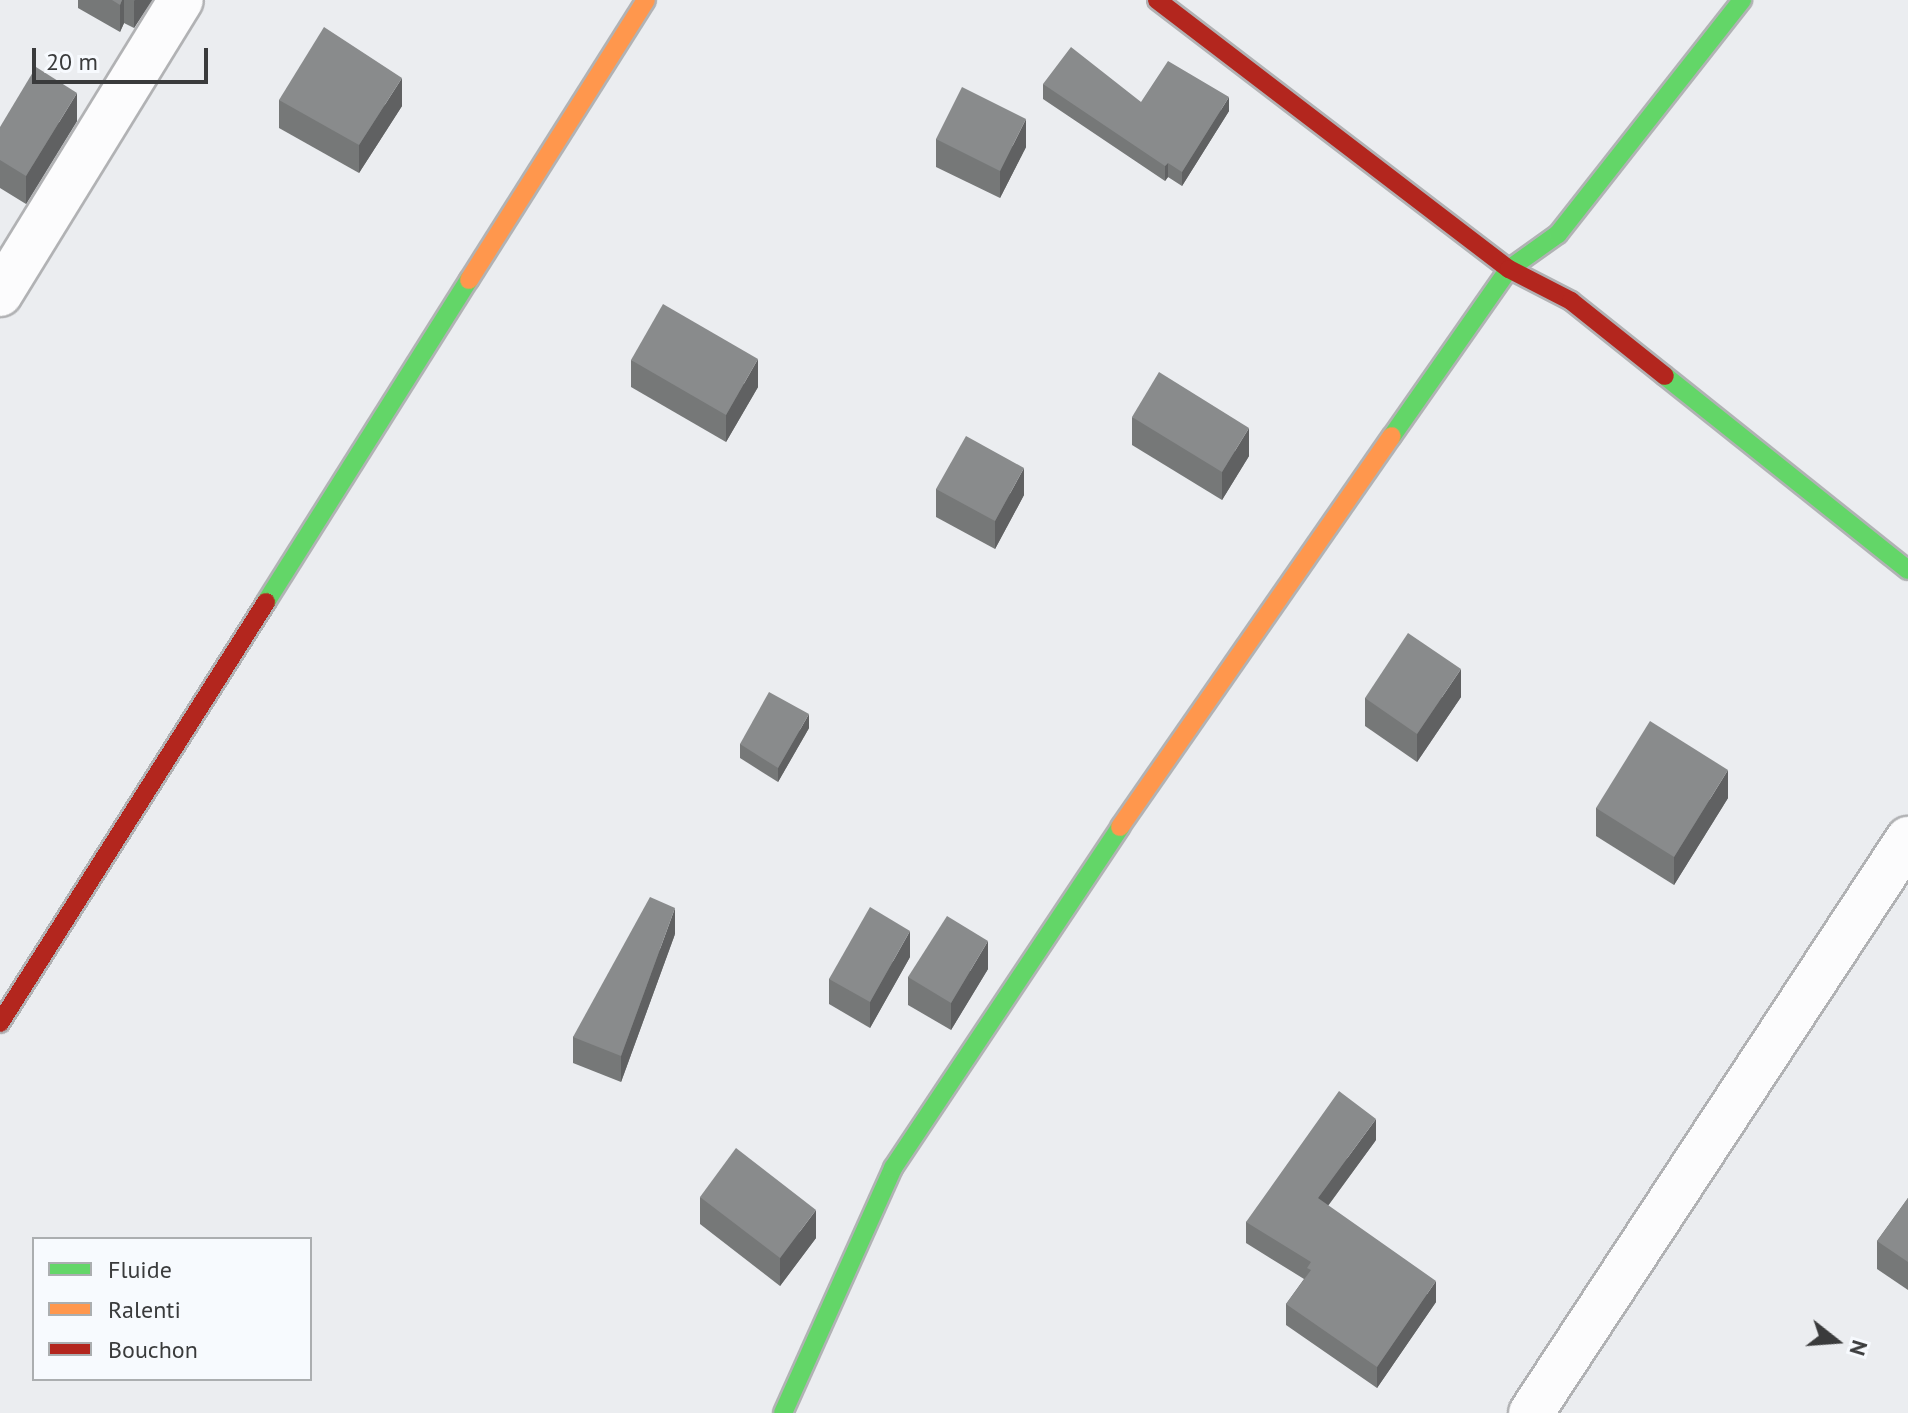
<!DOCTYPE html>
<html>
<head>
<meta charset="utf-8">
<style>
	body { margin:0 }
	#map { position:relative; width:1908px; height:1413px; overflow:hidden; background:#ebedf0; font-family:"PT Sans",sans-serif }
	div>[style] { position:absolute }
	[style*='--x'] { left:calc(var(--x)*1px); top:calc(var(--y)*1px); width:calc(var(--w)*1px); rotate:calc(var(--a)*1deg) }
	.roads { filter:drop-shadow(2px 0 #b1b2b4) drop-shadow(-2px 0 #b1b2b4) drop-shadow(0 2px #b1b2b4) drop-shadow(0 -2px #b1b2b4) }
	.street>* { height:44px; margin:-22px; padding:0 22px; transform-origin:22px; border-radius:22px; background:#fcfcfd }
	.fast>* { height:18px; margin:-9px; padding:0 9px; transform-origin:9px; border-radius:9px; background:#63d668 }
	.slow>* { height:18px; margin:-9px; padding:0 9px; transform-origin:9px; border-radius:9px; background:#ff974d }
	.jam>* { height:18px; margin:-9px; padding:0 9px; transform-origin:9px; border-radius:9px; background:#b3261e }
	.wall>* { inset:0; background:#767878 }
	.shaded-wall>* { inset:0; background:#606162 }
	.building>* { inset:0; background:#898b8c }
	span { translate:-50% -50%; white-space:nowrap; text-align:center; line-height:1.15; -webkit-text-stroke:8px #f7fafe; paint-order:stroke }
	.legend { position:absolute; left:32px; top:1237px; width:280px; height:144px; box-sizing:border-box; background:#f7fafe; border:2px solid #abaeb0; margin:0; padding:10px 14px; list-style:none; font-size:24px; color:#3a3b3c }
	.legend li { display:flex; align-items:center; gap:16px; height:40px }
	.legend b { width:40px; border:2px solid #abaeb0 }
	.north { position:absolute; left:1796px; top:1301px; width:80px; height:80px; -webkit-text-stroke:6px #f7fafe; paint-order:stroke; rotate:107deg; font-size:22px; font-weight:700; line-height:32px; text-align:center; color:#3a3b3c }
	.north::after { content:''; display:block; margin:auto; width:28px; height:36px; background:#3a3b3c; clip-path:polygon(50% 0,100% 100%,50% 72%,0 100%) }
	.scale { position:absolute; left:32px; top:48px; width:176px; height:36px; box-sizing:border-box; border:4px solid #3a3b3c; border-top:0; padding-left:10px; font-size:24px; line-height:28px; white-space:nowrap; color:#3a3b3c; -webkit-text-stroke:6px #f7fafe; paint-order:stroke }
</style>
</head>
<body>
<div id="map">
	<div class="roads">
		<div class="street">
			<i style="--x:0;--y:294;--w:345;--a:-58.4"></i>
			<i style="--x:1531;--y:1413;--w:687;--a:-56.7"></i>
		</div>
		<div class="fast">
			<i style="--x:1665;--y:376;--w:311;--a:38.6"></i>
			<i style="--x:1392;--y:436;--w:204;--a:-55"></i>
			<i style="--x:1509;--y:269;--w:60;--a:-35.5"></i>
			<i style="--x:1558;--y:234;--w:298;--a:-51.8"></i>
			<i style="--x:266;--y:602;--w:381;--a:-57.8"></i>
			<i style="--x:783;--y:1413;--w:269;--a:-65.8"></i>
			<i style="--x:893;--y:1168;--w:410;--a:-56.3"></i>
		</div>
		<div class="slow">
			<i style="--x:469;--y:280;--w:331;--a:-57.7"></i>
			<i style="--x:1120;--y:827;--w:476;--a:-55.2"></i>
		</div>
		<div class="jam">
			<i style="--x:1157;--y:0;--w:443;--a:37.4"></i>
			<i style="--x:1509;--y:269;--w:70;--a:27.3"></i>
			<i style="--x:1571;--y:301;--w:120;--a:38.6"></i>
			<i style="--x:0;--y:1023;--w:498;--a:-57.7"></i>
		</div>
	</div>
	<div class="wall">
		<i style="clip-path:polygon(78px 0,152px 0,134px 28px,124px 23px,120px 32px,78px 8px)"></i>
		<i style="clip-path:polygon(1043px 84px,1141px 102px,1229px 111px,1182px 186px,1168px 177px,1165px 181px,1043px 99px)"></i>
		<i style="clip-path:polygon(279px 100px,402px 106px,359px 173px,279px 128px)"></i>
		<i style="clip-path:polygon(77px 121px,26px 204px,0 188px,0 127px)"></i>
		<i style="clip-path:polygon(936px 139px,1026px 147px,1000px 198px,936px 167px)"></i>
		<i style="clip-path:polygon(631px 360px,758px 387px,726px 442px,631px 387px)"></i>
		<i style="clip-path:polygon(1132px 417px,1249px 456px,1222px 500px,1132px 445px)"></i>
		<i style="clip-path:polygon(936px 489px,1024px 495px,995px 549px,936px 517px)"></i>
		<i style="clip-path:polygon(1461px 697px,1417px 762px,1365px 726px,1365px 698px)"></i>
		<i style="clip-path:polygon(809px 728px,778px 782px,740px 758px,740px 744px)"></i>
		<i style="clip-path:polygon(1728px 798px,1674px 885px,1596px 836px,1596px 808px)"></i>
		<i style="clip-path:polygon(675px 934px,621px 1082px,573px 1063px,573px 1037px)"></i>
		<i style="clip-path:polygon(910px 957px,870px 1028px,829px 1004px,829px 979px)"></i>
		<i style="clip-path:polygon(988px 969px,951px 1030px,908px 1005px,908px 977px)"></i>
		<i style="clip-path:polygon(1376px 1140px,1328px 1206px,1436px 1302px,1377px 1388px,1286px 1325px,1286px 1304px,1304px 1279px,1246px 1243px,1246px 1222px)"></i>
		<i style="clip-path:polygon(700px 1197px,816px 1238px,780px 1286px,700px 1224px)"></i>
		<i style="clip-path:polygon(1908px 1198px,1908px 1290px,1877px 1269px,1877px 1241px)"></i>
	</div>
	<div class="shaded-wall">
		<i style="clip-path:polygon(122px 0,124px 0,124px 23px,120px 32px,120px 5px)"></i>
		<i style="clip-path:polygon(135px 0,152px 0,134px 28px,134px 1px)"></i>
		<i style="clip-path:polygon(402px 78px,402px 106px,359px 173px,359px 145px)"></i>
		<i style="clip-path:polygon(77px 93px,77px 121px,26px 204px,26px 176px)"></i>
		<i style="clip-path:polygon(1229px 97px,1229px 111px,1182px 186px,1182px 172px)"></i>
		<i style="clip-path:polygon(1026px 119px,1026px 147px,1000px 198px,1000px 171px)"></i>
		<i style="clip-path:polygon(1168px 163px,1168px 177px,1165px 181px,1165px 166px)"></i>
		<i style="clip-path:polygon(758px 359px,758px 387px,726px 442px,726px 415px)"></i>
		<i style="clip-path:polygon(1249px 428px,1249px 456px,1222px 500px,1222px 472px)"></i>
		<i style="clip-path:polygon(1024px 468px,1024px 495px,995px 549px,995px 521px)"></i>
		<i style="clip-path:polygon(1461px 669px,1461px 697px,1417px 762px,1417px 734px)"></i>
		<i style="clip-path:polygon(809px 714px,809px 728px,778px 782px,778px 768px)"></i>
		<i style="clip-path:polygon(1728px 770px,1728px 798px,1674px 885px,1674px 857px)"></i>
		<i style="clip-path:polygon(675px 908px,675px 934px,621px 1082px,621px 1056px)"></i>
		<i style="clip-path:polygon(910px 931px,910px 957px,870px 1028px,870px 1002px)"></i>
		<i style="clip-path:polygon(988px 941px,988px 969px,951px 1030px,951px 1003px)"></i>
		<i style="clip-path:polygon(1376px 1119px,1376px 1140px,1318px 1219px,1318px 1198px)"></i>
		<i style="clip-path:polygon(816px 1210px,816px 1238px,780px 1286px,780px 1258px)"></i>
		<i style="clip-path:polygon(1436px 1281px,1436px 1302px,1377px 1388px,1377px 1367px)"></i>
	</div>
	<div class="building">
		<i style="clip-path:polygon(112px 0,122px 0,120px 5px)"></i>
		<i style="clip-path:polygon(324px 27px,402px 78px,359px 145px,279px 100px)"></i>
		<i style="clip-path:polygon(1071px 47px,1141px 102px,1168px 61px,1229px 97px,1182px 172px,1168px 163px,1165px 166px,1043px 84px)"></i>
		<i style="clip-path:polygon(36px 67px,77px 93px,26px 176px,0 160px,0 127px)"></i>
		<i style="clip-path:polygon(962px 87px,1026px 119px,1000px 171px,936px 139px)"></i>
		<i style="clip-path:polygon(663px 304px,758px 359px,726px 415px,631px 360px)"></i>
		<i style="clip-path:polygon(1159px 372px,1249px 428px,1222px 472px,1132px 417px)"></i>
		<i style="clip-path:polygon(966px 436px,1024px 468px,995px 521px,936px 489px)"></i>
		<i style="clip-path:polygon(1408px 633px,1461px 669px,1417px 734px,1365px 698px)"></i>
		<i style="clip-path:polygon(769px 692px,809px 714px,778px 768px,740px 744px)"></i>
		<i style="clip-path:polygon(1650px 721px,1728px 770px,1674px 857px,1596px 808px)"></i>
		<i style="clip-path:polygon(650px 897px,675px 908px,621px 1056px,573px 1037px)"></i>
		<i style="clip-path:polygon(870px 907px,910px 931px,870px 1002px,829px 979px)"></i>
		<i style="clip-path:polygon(947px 916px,988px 941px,951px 1003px,908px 977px)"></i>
		<i style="clip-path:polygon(1339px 1091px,1376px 1119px,1318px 1198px,1436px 1281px,1377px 1367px,1286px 1304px,1311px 1270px,1307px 1268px,1311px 1262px,1246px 1222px)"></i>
		<i style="clip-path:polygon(736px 1148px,816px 1210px,780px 1258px,700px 1197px)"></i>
		<i style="clip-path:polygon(1908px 1198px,1908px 1262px,1877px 1241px)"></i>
	</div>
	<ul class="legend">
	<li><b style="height:10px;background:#63d668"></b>Fluide</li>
	<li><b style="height:10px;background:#ff974d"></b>Ralenti</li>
	<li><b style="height:10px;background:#b3261e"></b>Bouchon</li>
	</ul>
	<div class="north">N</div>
	<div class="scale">20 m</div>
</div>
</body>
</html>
